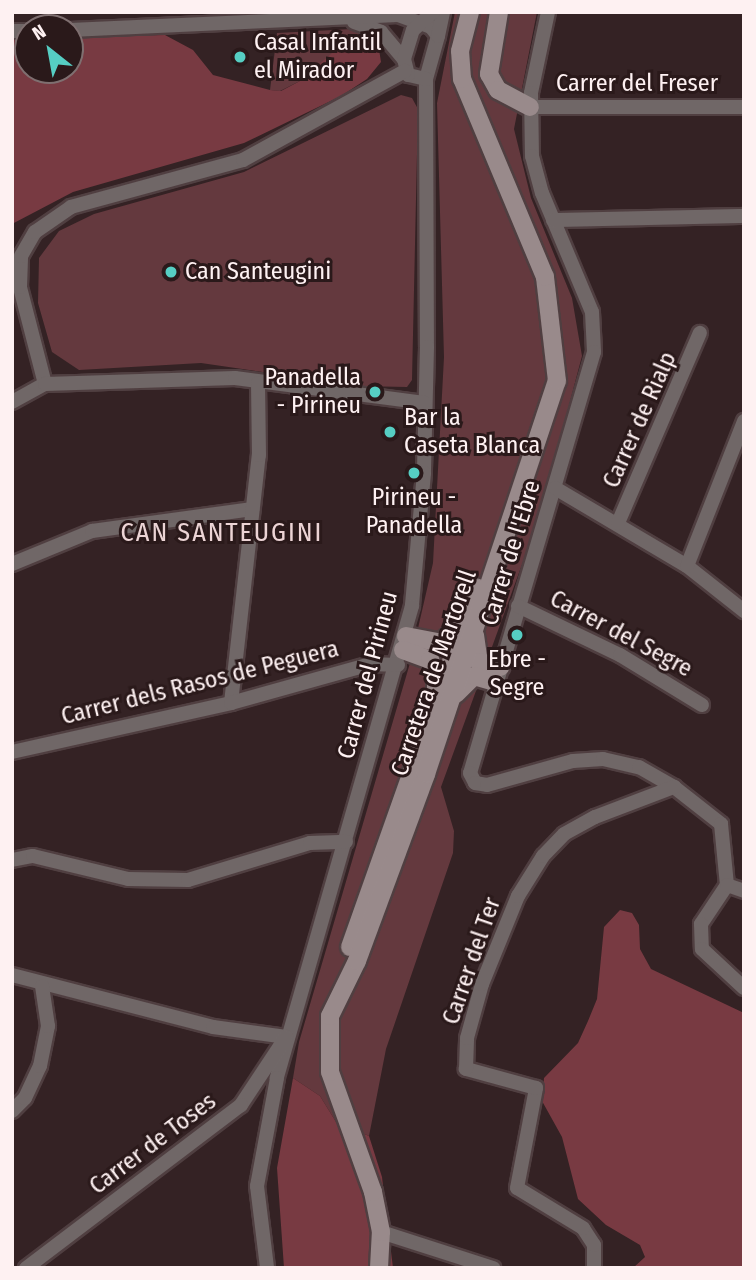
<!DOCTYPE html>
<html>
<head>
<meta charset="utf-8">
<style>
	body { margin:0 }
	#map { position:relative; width:756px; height:1280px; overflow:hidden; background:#342224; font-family:"Fira Sans Condensed",sans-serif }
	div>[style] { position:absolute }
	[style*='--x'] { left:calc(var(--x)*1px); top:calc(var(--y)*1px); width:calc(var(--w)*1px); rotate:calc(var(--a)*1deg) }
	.green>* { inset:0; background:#64393e }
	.forest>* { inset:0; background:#783a42 }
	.roads { filter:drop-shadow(2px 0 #503f41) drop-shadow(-2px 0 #503f41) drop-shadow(0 2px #503f41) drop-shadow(0 -2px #503f41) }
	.street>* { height:14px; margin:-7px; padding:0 7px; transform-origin:7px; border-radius:7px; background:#706767 }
	.secondary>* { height:18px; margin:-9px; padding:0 9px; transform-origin:9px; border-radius:9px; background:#998a8b }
	.dots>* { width:19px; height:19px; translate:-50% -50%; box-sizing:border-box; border:4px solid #2a191a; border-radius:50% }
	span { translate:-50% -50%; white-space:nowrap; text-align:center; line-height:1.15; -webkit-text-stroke:6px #2a191a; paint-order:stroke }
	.poi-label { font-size:24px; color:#fef1f2 }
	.left { translate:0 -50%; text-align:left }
	.right { translate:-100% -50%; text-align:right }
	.street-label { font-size:24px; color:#fef1f2 }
	.neighbourhood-label { font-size:26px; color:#ecd4d5; letter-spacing:2px }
	.frame { position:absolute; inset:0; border:14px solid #fef1f2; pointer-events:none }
	.north { position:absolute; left:14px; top:14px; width:70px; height:70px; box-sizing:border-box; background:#2a191a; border:2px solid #7f6f70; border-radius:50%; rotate:329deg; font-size:19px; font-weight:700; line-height:28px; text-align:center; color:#fef1f2 }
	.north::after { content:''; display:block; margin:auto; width:24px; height:32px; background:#56cec3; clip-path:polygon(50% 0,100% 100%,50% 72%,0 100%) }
</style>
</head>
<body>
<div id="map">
	<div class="green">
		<i style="clip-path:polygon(455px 12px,537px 12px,514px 129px,531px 198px,572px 298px,582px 356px,540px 515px,441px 787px,454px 831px,453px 853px,386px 1049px,369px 1136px,336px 1122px,320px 1096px,293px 1078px,299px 1042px,410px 663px,433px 563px,444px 357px,437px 103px)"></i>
		<i style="clip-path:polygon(352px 29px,366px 32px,378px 43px,370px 37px,349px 40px,300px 81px,280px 91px,270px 90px,277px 33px)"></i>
		<i style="clip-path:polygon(401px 95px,412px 98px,418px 109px,412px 380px,407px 387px,358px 386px,201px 363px,79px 370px,52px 352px,38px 303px,39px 258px,59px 231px,94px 214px,244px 172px)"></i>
	</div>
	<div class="forest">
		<i style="clip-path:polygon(165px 35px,193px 50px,213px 75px,270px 90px,281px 91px,300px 81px,340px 46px,359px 37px,378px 43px,381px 62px,367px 79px,341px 96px,244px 143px,73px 192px,12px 224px,12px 39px,28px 39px,28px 70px,70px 70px,70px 37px)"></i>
		<i style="clip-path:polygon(620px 910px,632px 913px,639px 925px,640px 949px,651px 969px,744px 1013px,744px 1268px,633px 1268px,645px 1257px,640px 1245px,606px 1225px,578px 1199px,562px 1137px,542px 1101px,544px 1078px,578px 1043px,588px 1021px,597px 999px,604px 927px)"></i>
		<i style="clip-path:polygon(293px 1078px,320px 1096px,336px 1122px,369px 1136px,382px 1177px,393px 1268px,284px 1268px,277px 1168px)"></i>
	</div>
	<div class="roads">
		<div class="street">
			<i style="--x:548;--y:12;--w:83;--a:101.9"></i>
			<i style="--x:531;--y:93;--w:63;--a:89.1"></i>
			<i style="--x:532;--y:156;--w:38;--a:75"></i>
			<i style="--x:542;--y:193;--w:129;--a:67.2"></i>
			<i style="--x:592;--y:312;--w:40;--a:87.1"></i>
			<i style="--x:594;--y:352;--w:439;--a:106.4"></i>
			<i style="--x:470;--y:773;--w:11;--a:63"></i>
			<i style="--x:475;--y:783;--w:12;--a:9"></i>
			<i style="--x:487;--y:785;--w:89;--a:-15.6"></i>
			<i style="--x:573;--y:761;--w:30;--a:-4"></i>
			<i style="--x:603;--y:759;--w:37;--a:13"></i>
			<i style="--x:639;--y:767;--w:40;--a:29.7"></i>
			<i style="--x:674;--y:787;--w:60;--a:38.2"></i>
			<i style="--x:721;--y:824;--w:61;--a:84.4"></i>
			<i style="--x:727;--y:885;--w:47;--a:123.7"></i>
			<i style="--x:701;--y:924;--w:25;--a:88"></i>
			<i style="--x:702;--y:949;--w:57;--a:42.9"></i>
			<i style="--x:354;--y:22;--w:29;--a:20"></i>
			<i style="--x:381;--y:32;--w:35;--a:50"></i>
			<i style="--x:70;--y:30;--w:328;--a:-2.6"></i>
			<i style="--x:398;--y:15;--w:35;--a:20"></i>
			<i style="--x:431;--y:27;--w:11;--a:52"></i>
			<i style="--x:438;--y:36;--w:45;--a:105.6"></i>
			<i style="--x:426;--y:79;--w:268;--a:89.8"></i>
			<i style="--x:427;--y:347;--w:126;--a:91.4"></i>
			<i style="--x:424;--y:473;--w:134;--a:95.2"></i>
			<i style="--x:412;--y:606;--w:491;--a:106"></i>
			<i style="--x:277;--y:1078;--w:110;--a:100.5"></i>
			<i style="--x:257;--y:1186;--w:83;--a:83"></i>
			<i style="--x:12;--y:31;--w:16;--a:0"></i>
			<i style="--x:438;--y:36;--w:25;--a:-78"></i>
			<i style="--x:426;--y:79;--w:18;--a:-167"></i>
			<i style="--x:408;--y:75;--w:16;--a:-104"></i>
			<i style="--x:404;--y:59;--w:30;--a:-73"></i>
			<i style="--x:413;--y:30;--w:27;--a:-42"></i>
			<i style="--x:530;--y:107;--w:214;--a:0"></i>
			<i style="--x:553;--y:220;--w:191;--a:-1.2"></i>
			<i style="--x:45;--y:384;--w:100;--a:-104.5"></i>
			<i style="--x:20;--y:287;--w:31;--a:-88"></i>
			<i style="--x:21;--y:256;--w:28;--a:-60"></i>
			<i style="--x:35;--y:232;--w:44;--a:-34.8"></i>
			<i style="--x:71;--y:207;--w:178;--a:-15.3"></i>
			<i style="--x:243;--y:160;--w:185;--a:-28.8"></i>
			<i style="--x:12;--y:402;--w:38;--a:-29"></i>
			<i style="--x:45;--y:384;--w:190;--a:-1.8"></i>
			<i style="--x:235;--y:378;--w:191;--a:7.5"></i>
			<i style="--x:555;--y:488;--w:153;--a:30.6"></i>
			<i style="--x:687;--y:566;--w:73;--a:38.3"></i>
			<i style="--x:618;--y:523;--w:207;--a:-66.7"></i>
			<i style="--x:12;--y:564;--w:87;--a:-22.4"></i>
			<i style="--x:92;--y:531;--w:162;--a:-7.8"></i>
			<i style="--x:687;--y:566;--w:156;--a:-68.5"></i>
			<i style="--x:518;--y:606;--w:113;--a:25.7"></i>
			<i style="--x:620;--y:655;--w:96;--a:31.4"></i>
			<i style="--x:231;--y:703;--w:250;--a:-83.6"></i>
			<i style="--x:259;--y:455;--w:72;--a:-90.8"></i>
			<i style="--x:12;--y:752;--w:224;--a:-12.6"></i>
			<i style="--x:231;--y:703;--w:145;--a:-15.6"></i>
			<i style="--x:371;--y:664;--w:27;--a:2"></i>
			<i style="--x:12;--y:860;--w:21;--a:-11"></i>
			<i style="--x:33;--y:856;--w:98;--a:13.6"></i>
			<i style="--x:128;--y:879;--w:60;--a:1"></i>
			<i style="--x:188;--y:880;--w:127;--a:-16.9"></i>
			<i style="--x:310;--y:843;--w:36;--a:-2"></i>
			<i style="--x:727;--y:885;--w:18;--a:19"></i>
			<i style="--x:12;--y:975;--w:208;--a:14.5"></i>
			<i style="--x:213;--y:1027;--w:74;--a:7.8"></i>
			<i style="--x:286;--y:1037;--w:82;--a:123.5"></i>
			<i style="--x:241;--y:1105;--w:270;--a:142.8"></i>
			<i style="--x:12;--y:1111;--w:18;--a:-45"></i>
			<i style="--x:25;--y:1098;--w:35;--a:-65"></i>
			<i style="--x:40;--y:1066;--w:41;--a:-78.7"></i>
			<i style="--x:48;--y:1026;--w:40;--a:-98.5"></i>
			<i style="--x:381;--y:1232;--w:118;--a:17.8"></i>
			<i style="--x:594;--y:1268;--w:23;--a:-90"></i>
			<i style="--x:594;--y:1245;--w:20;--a:-123"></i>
			<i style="--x:583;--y:1228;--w:77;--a:-148.8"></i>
			<i style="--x:517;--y:1188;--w:102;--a:-79.2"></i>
			<i style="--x:536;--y:1088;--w:73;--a:-164.8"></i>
			<i style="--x:466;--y:1069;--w:31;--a:-88"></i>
			<i style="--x:467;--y:1038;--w:56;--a:-74.5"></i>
			<i style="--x:482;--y:984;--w:95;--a:-67.8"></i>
			<i style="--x:518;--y:896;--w:47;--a:-58"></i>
			<i style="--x:543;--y:856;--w:30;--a:-46"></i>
			<i style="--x:564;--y:834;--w:35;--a:-29"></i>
			<i style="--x:595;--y:817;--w:85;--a:-20.8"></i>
		</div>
		<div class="secondary">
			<i style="--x:499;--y:12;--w:63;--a:99.2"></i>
			<i style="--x:489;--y:74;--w:18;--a:61"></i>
			<i style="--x:498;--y:90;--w:36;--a:28"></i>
			<i style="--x:475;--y:635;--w:27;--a:82"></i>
			<i style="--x:479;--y:662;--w:22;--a:13"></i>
			<i style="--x:406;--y:636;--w:36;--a:11"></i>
			<i style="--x:441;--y:643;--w:24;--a:-42"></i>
			<i style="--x:403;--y:650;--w:29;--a:20"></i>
			<i style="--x:430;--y:660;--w:14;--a:65"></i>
			<i style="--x:436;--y:673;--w:18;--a:90"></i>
			<i style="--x:456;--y:694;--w:25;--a:-45"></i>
			<i style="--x:474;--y:676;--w:22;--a:16"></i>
			<i style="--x:350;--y:947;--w:381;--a:-70.5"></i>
			<i style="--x:379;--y:1268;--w:36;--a:-87"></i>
			<i style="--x:381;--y:1232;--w:41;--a:-101.3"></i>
			<i style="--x:373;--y:1192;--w:127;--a:-109.7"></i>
			<i style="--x:330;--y:1072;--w:56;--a:-90"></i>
			<i style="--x:330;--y:1016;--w:61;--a:-63.9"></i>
			<i style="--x:357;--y:961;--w:199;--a:-69.7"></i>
			<i style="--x:426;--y:774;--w:414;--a:-71.6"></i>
			<i style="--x:557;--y:381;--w:105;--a:-96.6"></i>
			<i style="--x:545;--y:277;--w:215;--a:-112.7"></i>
			<i style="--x:462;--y:79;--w:28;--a:-94"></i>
			<i style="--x:460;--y:51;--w:40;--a:-75.6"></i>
		</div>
	</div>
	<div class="dots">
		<i style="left:240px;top:57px;background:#56cec3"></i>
		<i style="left:171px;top:272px;background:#56cec3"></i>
		<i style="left:375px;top:392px;background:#56cec3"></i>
		<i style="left:390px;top:432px;background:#56cec3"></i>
		<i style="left:414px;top:473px;background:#56cec3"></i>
		<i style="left:517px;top:635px;background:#56cec3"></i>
	</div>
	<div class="poi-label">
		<span class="left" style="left:254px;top:57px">Casal Infantil<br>el Mirador</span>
		<span class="left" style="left:185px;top:272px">Can Santeugini</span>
		<span class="right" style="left:361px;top:392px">Panadella<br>- Pirineu</span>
		<span class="left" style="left:404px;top:432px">Bar la<br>Caseta Blanca</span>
		<span style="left:414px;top:512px">Pirineu -<br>Panadella</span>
		<span style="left:517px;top:674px">Ebre -<br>Segre</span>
	</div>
	<div class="street-label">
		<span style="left:637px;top:84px">Carrer del Freser</span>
		<span style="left:640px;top:420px;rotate:-66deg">Carrer de Rialp</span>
		<span style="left:511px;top:553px;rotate:-73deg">Carrer de l'Ebre</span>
		<span style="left:621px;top:634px;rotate:28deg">Carrer del Segre</span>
		<span style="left:434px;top:673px;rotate:-71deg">Carretera de Martorell</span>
		<span style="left:368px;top:675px;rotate:-75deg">Carrer del Pirineu</span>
		<span style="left:200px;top:683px;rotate:-14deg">Carrer dels Rasos de Peguera</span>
		<span style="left:472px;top:961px;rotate:-71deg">Carrer del Ter</span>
		<span style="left:153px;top:1144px;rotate:-37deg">Carrer de Toses</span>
	</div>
	<div class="neighbourhood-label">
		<span style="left:222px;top:533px">CAN SANTEUGINI</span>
	</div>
	<div class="frame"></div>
	<div class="north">N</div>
</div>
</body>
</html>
